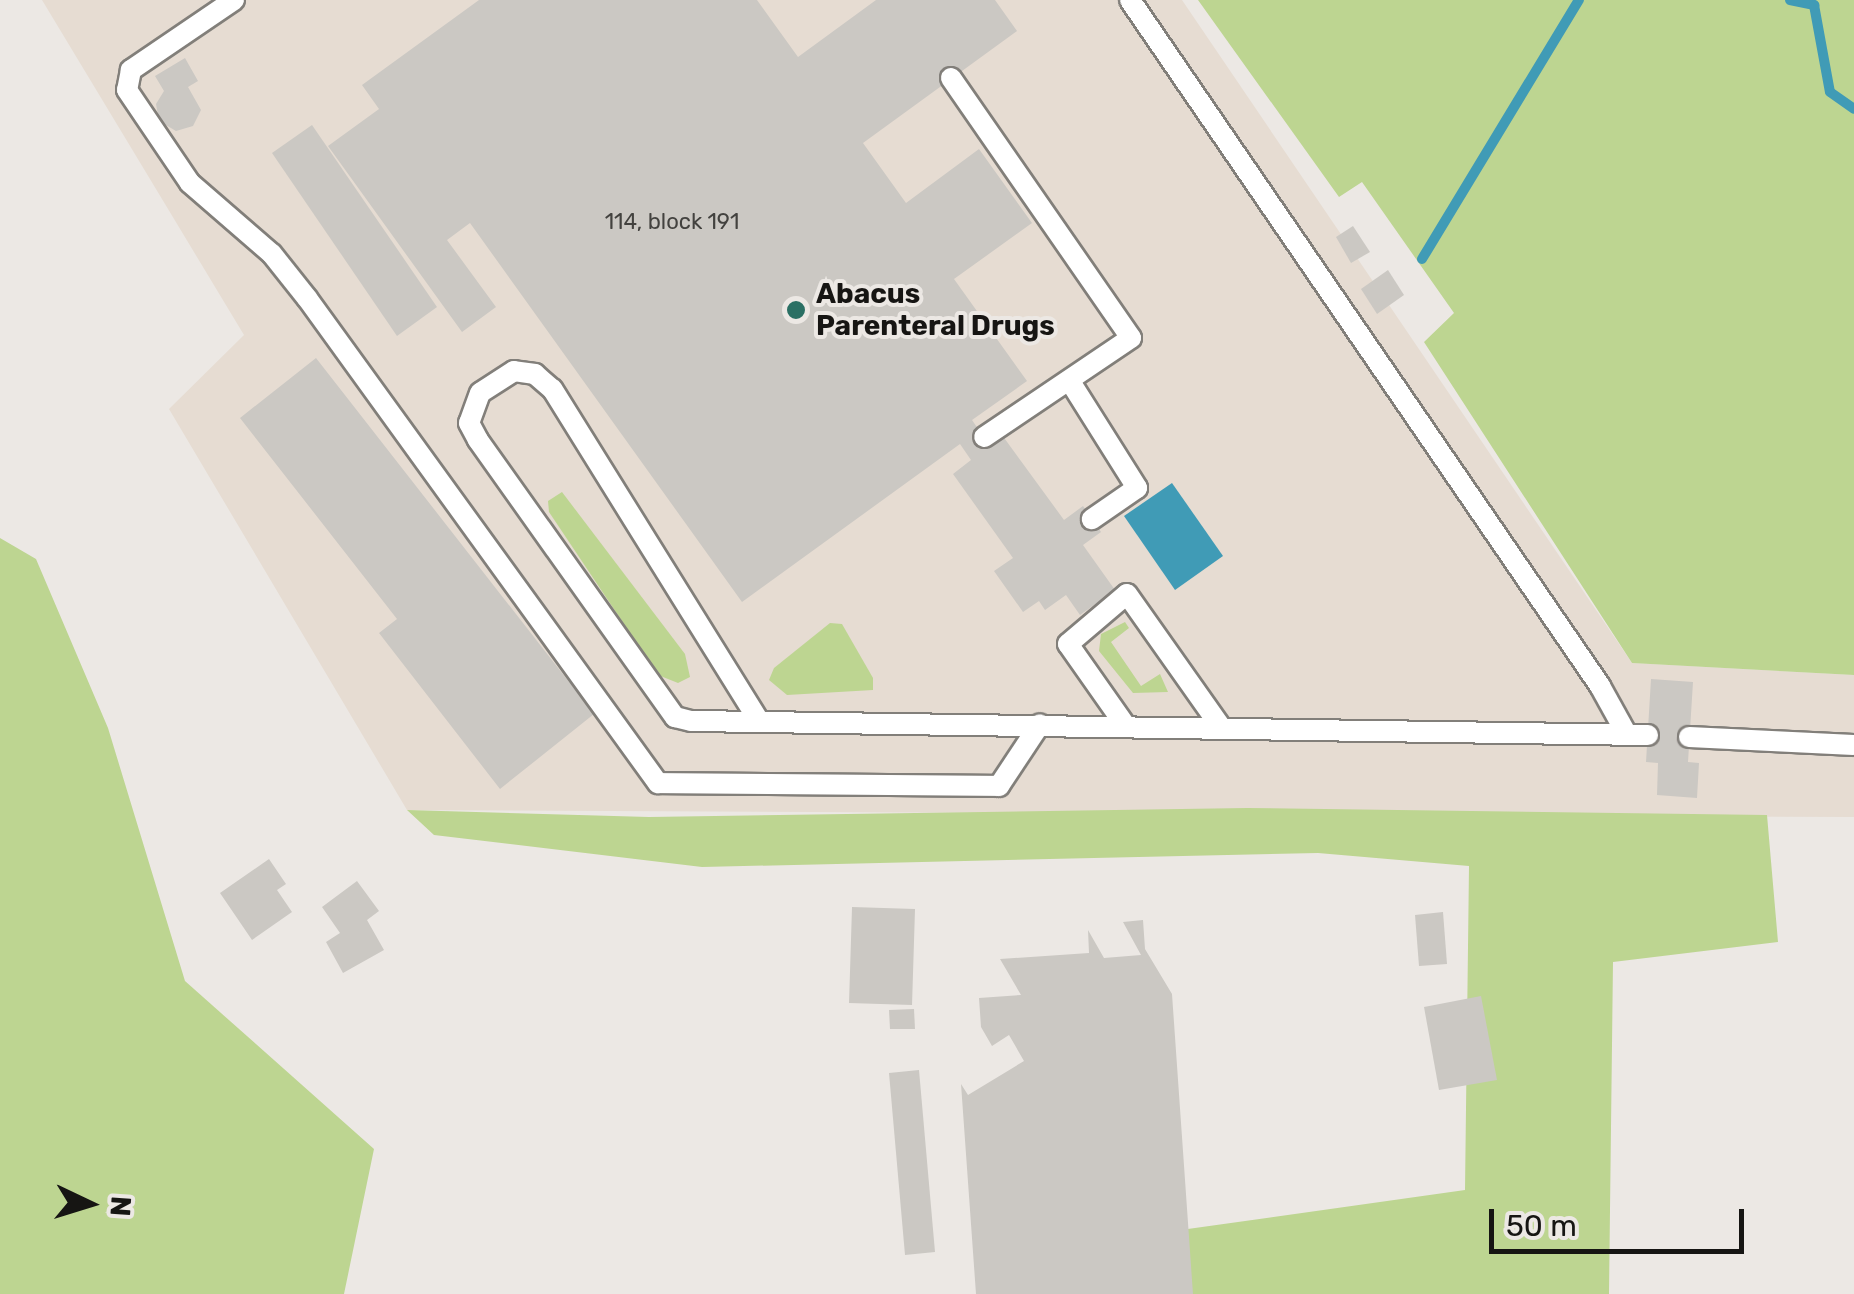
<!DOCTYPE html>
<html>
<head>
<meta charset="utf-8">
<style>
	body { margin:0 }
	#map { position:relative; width:1854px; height:1294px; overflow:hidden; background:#ece8e4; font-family:Rubik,sans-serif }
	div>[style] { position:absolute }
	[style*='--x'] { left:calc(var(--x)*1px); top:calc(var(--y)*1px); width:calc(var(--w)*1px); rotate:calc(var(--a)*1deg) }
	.built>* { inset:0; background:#e6dcd2 }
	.green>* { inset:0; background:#bdd591 }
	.water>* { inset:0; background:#409bb6 }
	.stream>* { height:10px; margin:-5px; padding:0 5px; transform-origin:5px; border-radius:5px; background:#409bb6 }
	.building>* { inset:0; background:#cbc8c3 }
	.roads { filter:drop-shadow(2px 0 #827f7a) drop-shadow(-2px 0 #827f7a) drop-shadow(0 2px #827f7a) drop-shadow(0 -2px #827f7a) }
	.service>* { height:20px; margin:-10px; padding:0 10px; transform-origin:10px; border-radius:10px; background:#fff }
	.dots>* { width:28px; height:28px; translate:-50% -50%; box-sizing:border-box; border:5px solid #ece8e4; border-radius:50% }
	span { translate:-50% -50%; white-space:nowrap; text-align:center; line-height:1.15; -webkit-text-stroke:8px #ece8e4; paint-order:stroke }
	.number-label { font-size:22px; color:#43423f }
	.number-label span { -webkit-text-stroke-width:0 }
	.poi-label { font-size:28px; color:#161513; font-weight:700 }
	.left { translate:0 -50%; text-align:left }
	.north { position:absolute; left:40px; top:1154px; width:100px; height:100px; -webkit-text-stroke:8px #ece8e4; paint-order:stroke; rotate:94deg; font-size:28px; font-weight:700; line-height:40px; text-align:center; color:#161513 }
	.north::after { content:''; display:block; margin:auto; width:35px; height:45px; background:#161513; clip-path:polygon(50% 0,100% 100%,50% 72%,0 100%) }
	.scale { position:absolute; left:1489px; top:1209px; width:255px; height:45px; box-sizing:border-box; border:5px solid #161513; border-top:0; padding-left:12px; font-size:30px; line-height:35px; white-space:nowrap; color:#161513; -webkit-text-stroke:8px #ece8e4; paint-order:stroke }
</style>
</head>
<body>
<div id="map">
	<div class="built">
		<i style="clip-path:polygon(42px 0,1182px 0,1632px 663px,1854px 675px,1854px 817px,407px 810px,169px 409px,244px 335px)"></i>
	</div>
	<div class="green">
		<i style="clip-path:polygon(1198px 0,1854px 0,1854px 675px,1632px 663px,1424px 342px,1454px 313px,1362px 182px,1339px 197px)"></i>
		<i style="clip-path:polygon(562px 492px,685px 654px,690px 677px,678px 683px,658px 675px,549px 512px,548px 501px)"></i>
		<i style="clip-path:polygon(0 538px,36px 559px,108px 728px,185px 981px,374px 1149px,344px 1294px,0 1294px)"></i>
		<i style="clip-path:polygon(1125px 622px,1129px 628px,1111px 642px,1141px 686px,1160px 674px,1168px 692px,1133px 693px,1099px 651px,1101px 634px)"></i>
		<i style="clip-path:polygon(830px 623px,842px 624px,873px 678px,873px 690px,787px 695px,769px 680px,774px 668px)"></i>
		<i style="clip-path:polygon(1247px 808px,1767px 815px,1778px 942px,1613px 962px,1609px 1294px,1159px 1294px,1152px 1234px,1465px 1190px,1469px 866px,1318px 853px,702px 867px,434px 835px,407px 810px,649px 817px)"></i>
	</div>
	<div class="water">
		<i style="clip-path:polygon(1172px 483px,1223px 556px,1175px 590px,1124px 516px)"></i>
	</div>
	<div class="stream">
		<i style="--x:1790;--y:0;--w:25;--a:12"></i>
		<i style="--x:1814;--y:5;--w:88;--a:79.6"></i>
		<i style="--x:1830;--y:92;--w:29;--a:35"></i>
		<i style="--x:1422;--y:259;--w:303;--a:-58.8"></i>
	</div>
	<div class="building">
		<i style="clip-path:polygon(479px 0,757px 0,798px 57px,876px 0,995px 0,1017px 31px,863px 143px,906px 203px,979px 149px,1032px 223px,954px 279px,1027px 381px,972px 420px,989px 445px,1002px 435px,1064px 520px,1083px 506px,1101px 532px,1083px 545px,1115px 590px,1080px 615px,1066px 595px,1045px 610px,1039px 601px,1023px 612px,994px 571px,1013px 558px,953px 474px,971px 460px,960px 444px,742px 602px,470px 223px,447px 240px,496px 307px,462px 332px,328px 146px,379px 109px,362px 85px)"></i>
		<i style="clip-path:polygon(185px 58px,198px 81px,188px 87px,201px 110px,193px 126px,176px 131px,159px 121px,156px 104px,164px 91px,155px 76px)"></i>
		<i style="clip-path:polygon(312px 125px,437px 307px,397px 336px,272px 153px)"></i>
		<i style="clip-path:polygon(1353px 226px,1370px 252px,1351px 263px,1336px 237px)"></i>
		<i style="clip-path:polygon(1388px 270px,1404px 295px,1377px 314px,1361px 289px)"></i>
		<i style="clip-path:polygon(316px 358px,594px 714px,500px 789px,379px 633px,397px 619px,240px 418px)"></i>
		<i style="clip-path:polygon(1651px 679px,1693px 682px,1688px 762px,1699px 763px,1697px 798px,1657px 795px,1658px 763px,1646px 762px)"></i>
		<i style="clip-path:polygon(269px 859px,286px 884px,277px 890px,292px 912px,252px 940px,220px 893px)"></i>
		<i style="clip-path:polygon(357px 881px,379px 911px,367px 920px,384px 950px,343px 973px,326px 942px,340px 933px,322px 907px)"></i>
		<i style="clip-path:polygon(852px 907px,915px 909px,912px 1005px,849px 1003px)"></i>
		<i style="clip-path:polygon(1443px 912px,1447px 964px,1419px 966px,1415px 915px)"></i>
		<i style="clip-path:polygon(1143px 920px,1145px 949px,1172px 994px,1193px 1294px,976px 1294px,961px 1084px,968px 1095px,1024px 1061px,1009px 1035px,992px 1046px,981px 1027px,979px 998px,1021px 995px,1000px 959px,1089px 953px,1088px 930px,1104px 958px,1141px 955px,1123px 922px)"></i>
		<i style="clip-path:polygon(1481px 996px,1497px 1080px,1439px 1090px,1424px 1007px)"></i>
		<i style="clip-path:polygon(914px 1009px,915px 1029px,890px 1029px,889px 1010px)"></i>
		<i style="clip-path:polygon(919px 1070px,935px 1252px,905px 1255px,889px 1073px)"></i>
	</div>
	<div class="roads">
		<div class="service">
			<i style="--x:234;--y:0;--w:125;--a:145.8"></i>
			<i style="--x:131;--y:70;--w:20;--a:101"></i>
			<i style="--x:127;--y:90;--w:112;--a:55.9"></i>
			<i style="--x:190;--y:183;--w:108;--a:40.9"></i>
			<i style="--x:272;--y:254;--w:56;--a:51.5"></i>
			<i style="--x:307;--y:298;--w:599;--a:54.11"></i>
			<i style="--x:658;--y:783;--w:341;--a:0.5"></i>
			<i style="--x:999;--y:786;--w:74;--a:-56.5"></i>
			<i style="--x:1130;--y:0;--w:832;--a:55.58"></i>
			<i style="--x:1600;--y:686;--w:54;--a:61"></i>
			<i style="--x:951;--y:78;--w:316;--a:55.3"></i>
			<i style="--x:1131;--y:338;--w:177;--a:146"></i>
			<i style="--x:1071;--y:383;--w:124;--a:57.8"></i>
			<i style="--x:1137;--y:488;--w:55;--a:145.4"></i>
			<i style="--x:759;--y:721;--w:391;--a:-121.9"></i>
			<i style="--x:552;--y:389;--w:23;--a:-139"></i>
			<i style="--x:535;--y:374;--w:21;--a:-172"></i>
			<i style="--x:514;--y:371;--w:40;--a:147.1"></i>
			<i style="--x:480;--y:393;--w:32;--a:110"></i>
			<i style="--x:469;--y:423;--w:19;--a:62"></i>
			<i style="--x:478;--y:440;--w:340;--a:54.6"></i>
			<i style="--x:675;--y:717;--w:16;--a:14"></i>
			<i style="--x:691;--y:721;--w:957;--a:0.84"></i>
			<i style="--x:1125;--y:725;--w:99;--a:-125.1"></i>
			<i style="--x:1068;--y:644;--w:77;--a:-40.3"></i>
			<i style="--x:1127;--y:594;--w:161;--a:54.8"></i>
			<i style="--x:1689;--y:737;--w:165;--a:2.8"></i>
		</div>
	</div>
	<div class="dots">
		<i style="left:796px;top:310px;background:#2b7064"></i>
	</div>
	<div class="number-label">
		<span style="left:672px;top:222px">114, block 191</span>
	</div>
	<div class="poi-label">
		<span class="left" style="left:816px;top:310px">Abacus<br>Parenteral Drugs</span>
	</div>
	<div class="north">N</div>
	<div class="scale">50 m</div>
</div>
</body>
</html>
